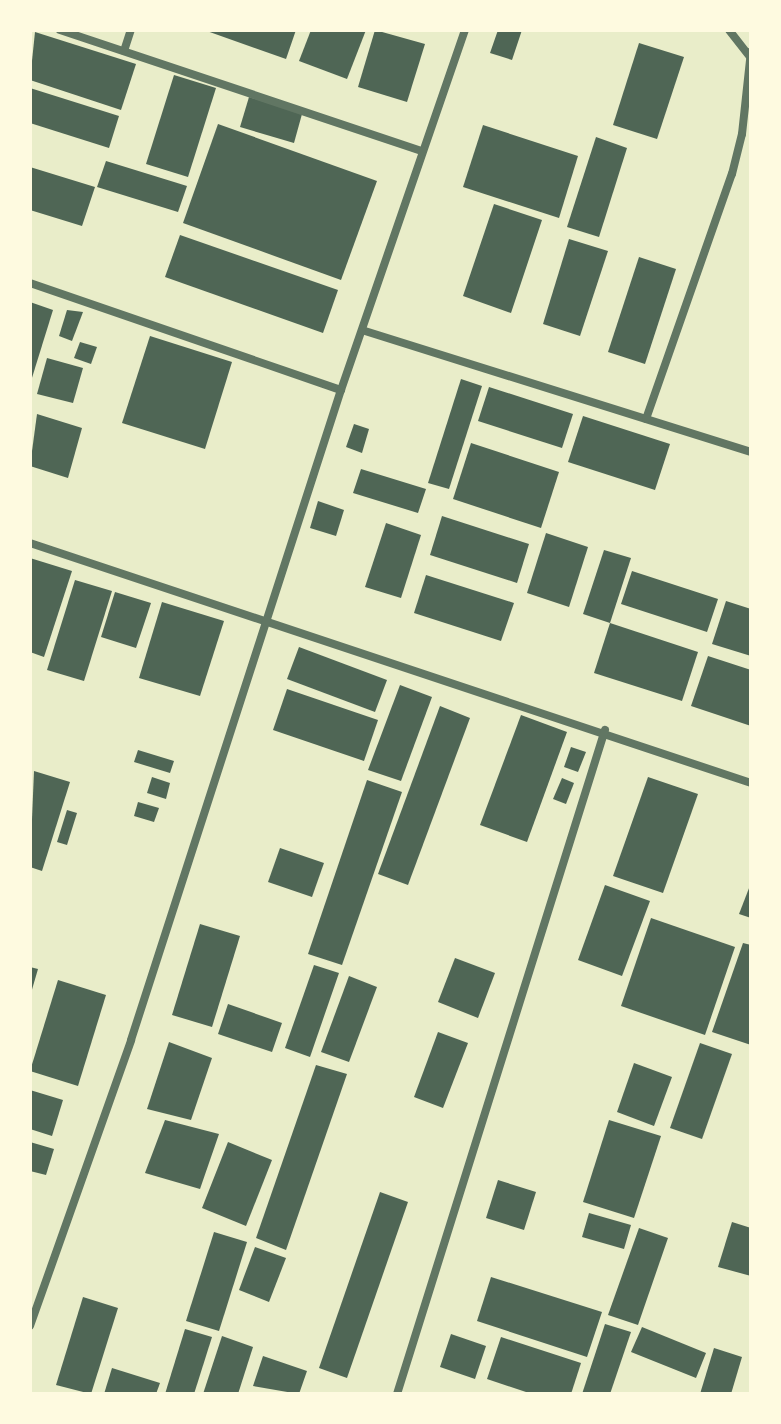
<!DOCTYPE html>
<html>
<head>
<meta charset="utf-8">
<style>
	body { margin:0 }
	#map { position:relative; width:781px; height:1424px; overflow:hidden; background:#e9edc9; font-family:Barlow,sans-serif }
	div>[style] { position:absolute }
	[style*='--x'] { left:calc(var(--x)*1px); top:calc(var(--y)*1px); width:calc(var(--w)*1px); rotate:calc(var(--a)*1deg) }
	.building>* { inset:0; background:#4f6655 }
	.minor>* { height:8px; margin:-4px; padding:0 4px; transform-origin:4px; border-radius:4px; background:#617663 }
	span { translate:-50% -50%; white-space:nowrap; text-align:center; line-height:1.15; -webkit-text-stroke:6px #fefae0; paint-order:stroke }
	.frame { position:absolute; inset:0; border:32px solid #fefae0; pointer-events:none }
</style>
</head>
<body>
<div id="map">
	<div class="building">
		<i style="clip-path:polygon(204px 30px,296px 30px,286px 59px)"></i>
		<i style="clip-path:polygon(311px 30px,366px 30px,347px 79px,299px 61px)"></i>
		<i style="clip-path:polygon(375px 30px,425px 44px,407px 102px,358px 87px)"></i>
		<i style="clip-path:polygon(498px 30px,522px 30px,512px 60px,490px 53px)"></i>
		<i style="clip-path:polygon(35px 32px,136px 64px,121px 110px,30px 80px)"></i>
		<i style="clip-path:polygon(639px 43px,684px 57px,657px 139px,613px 125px)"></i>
		<i style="clip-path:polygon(174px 75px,216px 88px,188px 177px,146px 164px)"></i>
		<i style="clip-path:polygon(30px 88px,119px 116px,109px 148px,30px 123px)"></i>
		<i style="clip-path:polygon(249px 97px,302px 114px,294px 143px,240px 127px)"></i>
		<i style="clip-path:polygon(218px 124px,377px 181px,341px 280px,183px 223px)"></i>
		<i style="clip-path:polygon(483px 125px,578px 156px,559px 218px,463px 187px)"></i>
		<i style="clip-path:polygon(596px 137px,627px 148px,599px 237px,567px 227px)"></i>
		<i style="clip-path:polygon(106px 161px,187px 186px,178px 212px,97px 187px)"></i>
		<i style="clip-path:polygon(30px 167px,95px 187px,82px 226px,30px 210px)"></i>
		<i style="clip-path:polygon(494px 204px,542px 220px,511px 313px,463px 296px)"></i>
		<i style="clip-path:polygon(180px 235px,338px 290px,323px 333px,165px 277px)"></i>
		<i style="clip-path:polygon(569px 239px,608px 251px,580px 336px,543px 324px)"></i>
		<i style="clip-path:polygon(639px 257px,676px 269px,645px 364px,608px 352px)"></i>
		<i style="clip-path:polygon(30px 302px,53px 310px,31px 381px,30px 381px)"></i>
		<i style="clip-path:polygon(67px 310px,83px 312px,72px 341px,59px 336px)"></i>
		<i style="clip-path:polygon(150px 336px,232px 362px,205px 449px,122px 423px)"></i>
		<i style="clip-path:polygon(80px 342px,97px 347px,91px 364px,74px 358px)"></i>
		<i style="clip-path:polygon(47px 358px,83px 368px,73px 403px,37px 394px)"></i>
		<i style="clip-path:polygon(461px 379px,482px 386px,449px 489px,428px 483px)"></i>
		<i style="clip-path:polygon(489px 387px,573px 414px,562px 448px,478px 421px)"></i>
		<i style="clip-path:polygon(37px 414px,82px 428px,68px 478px,30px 466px)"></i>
		<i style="clip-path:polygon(583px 416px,670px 444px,655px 490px,568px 462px)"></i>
		<i style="clip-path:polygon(354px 424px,369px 429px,362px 453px,346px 447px)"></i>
		<i style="clip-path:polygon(471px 443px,559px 472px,541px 528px,453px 499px)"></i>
		<i style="clip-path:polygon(361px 469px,426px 489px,418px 513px,353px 493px)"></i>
		<i style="clip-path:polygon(318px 501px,344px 510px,336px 536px,310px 528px)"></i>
		<i style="clip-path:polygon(442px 516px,529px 544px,517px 583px,430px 555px)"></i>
		<i style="clip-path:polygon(386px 523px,421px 535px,401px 598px,365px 587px)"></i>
		<i style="clip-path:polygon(546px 533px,588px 547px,569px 607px,527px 593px)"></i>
		<i style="clip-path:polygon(604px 550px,631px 558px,610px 623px,583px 614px)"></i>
		<i style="clip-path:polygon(30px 558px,72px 571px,44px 657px,30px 652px)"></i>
		<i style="clip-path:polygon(632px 571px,718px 599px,707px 632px,621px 604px)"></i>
		<i style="clip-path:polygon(426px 575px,514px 603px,501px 641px,414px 613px)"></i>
		<i style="clip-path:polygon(75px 580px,112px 591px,84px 681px,47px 670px)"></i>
		<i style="clip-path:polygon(115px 592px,151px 603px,136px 648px,101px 637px)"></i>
		<i style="clip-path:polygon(726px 601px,751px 609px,751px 656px,712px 644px)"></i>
		<i style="clip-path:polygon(162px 602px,224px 621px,200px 696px,139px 678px)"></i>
		<i style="clip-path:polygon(610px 623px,698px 652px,682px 701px,594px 673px)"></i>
		<i style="clip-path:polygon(299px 647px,387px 680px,375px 712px,287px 679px)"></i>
		<i style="clip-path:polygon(708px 656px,751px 670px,751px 726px,691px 706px)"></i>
		<i style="clip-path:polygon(400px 685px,432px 697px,401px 781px,368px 770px)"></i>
		<i style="clip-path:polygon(287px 689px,378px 720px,364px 761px,273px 730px)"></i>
		<i style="clip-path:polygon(440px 706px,470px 718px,408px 885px,378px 874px)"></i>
		<i style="clip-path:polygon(521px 715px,567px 732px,527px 842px,480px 825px)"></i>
		<i style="clip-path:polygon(571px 747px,586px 752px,578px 772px,564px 767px)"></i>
		<i style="clip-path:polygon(138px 750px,174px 761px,170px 773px,134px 762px)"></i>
		<i style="clip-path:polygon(34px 771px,70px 782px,42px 871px,30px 867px)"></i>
		<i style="clip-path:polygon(152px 777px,170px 783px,166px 799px,147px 793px)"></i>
		<i style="clip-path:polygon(648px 777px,698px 794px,663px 893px,613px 876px)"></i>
		<i style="clip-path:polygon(562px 778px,574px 783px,566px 804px,553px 799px)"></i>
		<i style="clip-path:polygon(367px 780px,402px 792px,342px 965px,308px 954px)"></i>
		<i style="clip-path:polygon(138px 802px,159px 808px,154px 822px,134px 816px)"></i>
		<i style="clip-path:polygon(67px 810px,77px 813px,67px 845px,57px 842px)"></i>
		<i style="clip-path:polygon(280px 848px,324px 863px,312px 897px,268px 882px)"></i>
		<i style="clip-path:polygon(751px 883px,751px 918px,739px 914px)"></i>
		<i style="clip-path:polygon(605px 885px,650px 901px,622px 976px,578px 960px)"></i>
		<i style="clip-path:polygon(651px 918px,735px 947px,705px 1035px,621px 1006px)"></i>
		<i style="clip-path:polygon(200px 924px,240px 936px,212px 1027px,172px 1015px)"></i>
		<i style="clip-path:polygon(743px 943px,751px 945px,751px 1045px,712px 1032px)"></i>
		<i style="clip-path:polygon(455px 958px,495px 973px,478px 1018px,438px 1002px)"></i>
		<i style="clip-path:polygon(314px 965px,339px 973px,310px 1057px,285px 1048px)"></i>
		<i style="clip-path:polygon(30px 967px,38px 969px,31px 993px,30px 993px)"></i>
		<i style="clip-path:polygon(349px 976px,377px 987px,349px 1062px,321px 1052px)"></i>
		<i style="clip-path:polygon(58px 980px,106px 995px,78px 1086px,30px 1071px)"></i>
		<i style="clip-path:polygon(228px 1004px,282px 1023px,272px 1052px,218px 1034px)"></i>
		<i style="clip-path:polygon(438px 1032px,468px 1043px,443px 1108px,414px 1097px)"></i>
		<i style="clip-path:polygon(169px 1042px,212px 1058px,191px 1120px,147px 1109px)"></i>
		<i style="clip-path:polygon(700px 1043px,732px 1054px,702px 1139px,670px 1128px)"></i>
		<i style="clip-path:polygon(634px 1063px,672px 1077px,654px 1126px,617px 1112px)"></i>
		<i style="clip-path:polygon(316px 1065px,347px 1074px,286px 1250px,256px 1238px)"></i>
		<i style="clip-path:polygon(30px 1090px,63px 1100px,52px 1136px,30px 1129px)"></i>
		<i style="clip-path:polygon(165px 1120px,219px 1134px,200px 1189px,145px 1173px)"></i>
		<i style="clip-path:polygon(609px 1120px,661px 1136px,634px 1218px,583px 1202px)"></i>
		<i style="clip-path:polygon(30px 1142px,54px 1149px,46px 1175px,30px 1171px)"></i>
		<i style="clip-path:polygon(228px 1142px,272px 1160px,246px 1226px,202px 1208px)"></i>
		<i style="clip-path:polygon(498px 1180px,536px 1192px,524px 1230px,486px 1218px)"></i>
		<i style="clip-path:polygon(380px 1192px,408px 1202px,347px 1378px,319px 1368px)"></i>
		<i style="clip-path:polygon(589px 1213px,631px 1225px,624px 1249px,582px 1237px)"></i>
		<i style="clip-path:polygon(732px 1222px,751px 1228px,751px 1276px,718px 1267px)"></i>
		<i style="clip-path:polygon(639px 1228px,668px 1238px,638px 1325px,608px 1315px)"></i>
		<i style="clip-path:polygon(214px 1232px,247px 1242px,219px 1331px,186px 1321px)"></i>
		<i style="clip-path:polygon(255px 1247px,286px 1258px,269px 1302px,239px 1290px)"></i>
		<i style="clip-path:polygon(491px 1277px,602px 1312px,587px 1357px,477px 1321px)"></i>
		<i style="clip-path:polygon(83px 1297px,118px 1308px,91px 1394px,56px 1385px)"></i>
		<i style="clip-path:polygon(605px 1324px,631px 1332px,610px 1394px,582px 1394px)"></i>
		<i style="clip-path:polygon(642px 1327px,706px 1353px,696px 1378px,631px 1352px)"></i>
		<i style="clip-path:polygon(185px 1329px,212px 1337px,194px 1394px,165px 1394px)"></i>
		<i style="clip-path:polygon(451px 1334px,486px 1346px,475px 1379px,440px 1367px)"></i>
		<i style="clip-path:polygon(222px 1336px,253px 1347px,238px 1394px,203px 1394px)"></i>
		<i style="clip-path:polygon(501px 1337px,581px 1363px,571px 1394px,532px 1394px,487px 1379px)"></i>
		<i style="clip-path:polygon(714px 1348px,742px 1357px,731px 1394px,700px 1394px)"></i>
		<i style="clip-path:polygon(263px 1356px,307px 1371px,299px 1394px,253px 1386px)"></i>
		<i style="clip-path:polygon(112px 1368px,160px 1383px,156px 1394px,104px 1394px)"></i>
	</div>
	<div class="minor">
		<i style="--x:60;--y:30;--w:382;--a:18.5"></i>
		<i style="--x:729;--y:30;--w:36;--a:52"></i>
		<i style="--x:124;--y:51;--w:22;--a:-72"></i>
		<i style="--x:30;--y:283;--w:329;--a:19"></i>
		<i style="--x:365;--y:331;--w:405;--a:17.4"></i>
		<i style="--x:646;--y:419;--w:260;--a:-70.7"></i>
		<i style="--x:732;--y:174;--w:41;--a:-76"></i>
		<i style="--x:742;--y:134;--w:83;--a:-83.8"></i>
		<i style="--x:30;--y:543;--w:760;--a:18.41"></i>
		<i style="--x:30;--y:1326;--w:303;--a:-70.5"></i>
		<i style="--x:131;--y:1040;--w:683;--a:-72.1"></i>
		<i style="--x:341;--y:390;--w:381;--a:-71"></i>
		<i style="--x:397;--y:1394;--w:696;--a:-72.61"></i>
	</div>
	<div class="frame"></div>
</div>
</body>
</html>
